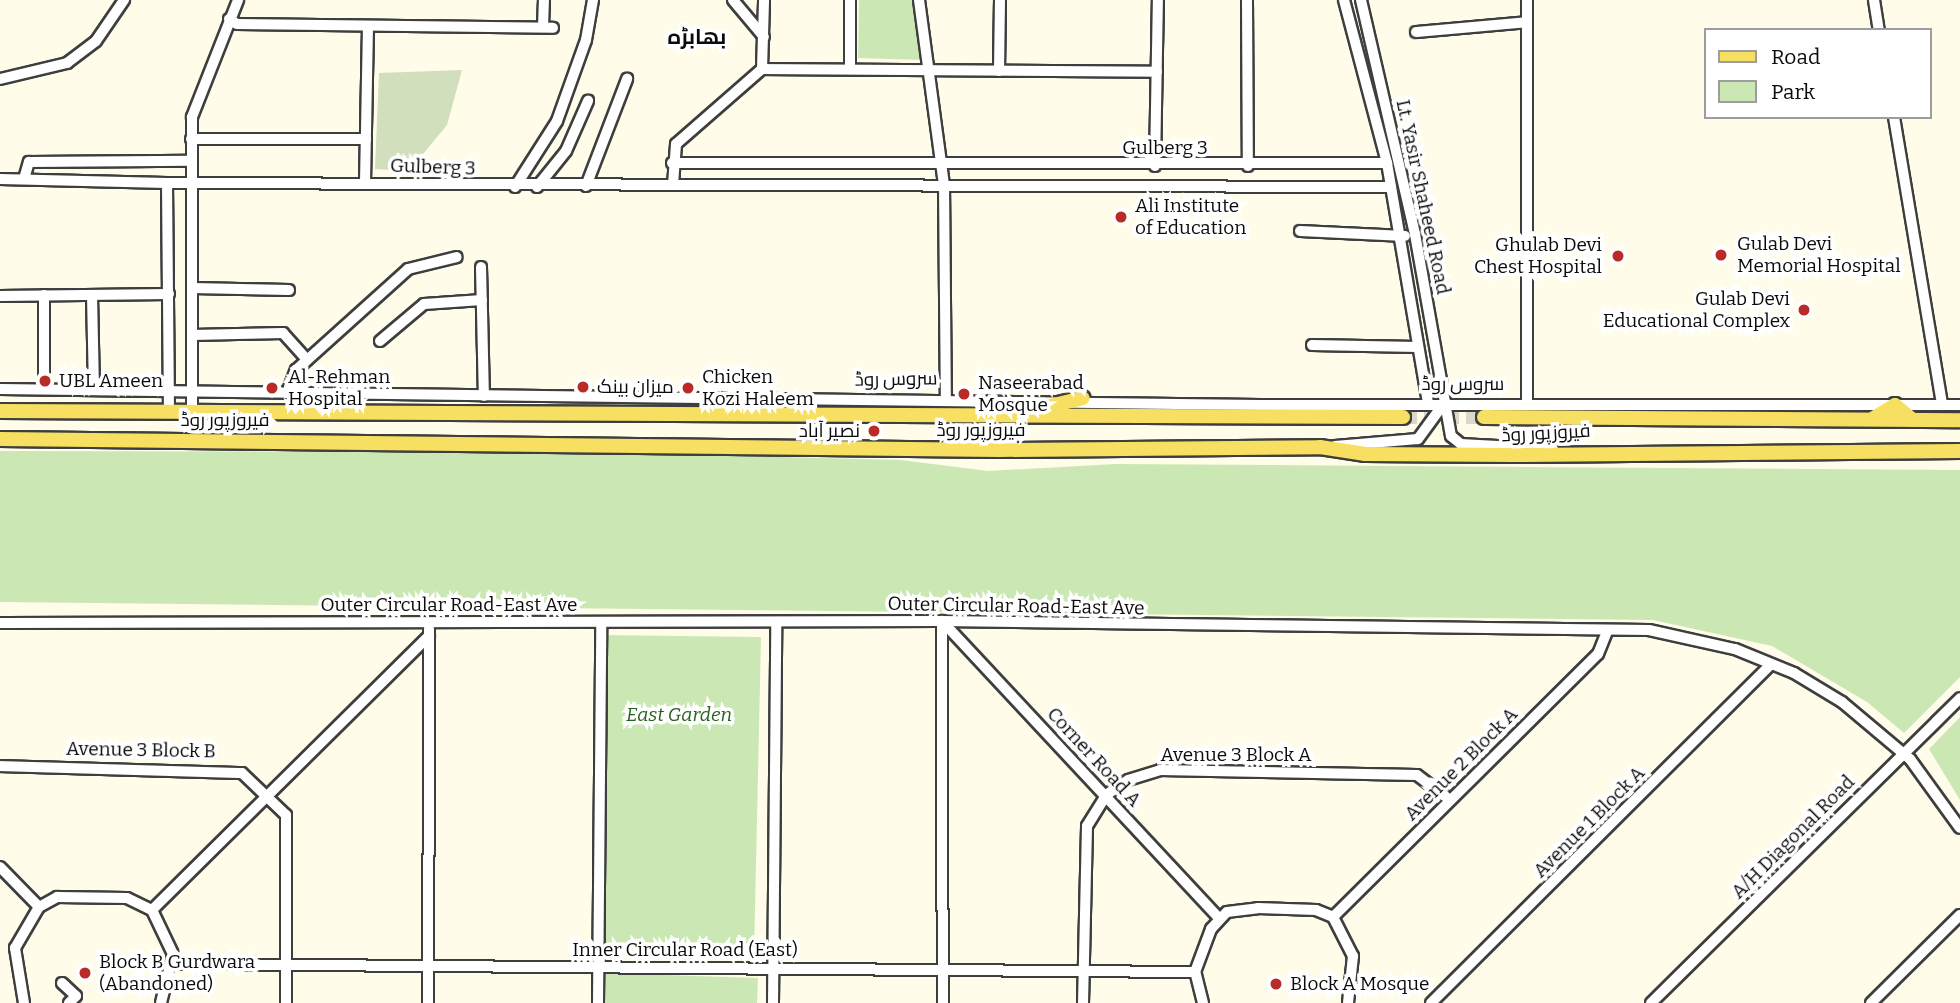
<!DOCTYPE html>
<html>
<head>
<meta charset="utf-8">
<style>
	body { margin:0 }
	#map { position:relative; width:1960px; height:1003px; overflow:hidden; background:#fffce9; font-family:Bitter,Cairo,serif }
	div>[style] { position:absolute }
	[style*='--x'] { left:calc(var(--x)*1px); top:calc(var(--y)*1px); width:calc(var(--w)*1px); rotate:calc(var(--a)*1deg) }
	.green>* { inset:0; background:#cbe8b4 }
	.cemetery>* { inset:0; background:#d1dfbc }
	.major-tunnel>* { height:14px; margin-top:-7px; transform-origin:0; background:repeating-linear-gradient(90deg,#dad8c8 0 14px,transparent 0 21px) }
	.roads { filter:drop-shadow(2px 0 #3e3e3e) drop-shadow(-2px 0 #3e3e3e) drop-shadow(0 2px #3e3e3e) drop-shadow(0 -2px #3e3e3e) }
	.minor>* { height:10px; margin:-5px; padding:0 5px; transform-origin:5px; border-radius:5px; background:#fff }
	.major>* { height:14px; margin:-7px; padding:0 7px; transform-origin:7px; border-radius:7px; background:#f7df61 }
	.dots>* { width:19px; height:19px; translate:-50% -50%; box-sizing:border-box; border:4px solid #fff; border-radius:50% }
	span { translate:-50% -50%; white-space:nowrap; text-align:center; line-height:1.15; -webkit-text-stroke:7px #fff; paint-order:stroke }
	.street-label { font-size:19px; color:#0b0b0b }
	.poi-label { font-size:19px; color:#0b0b0b }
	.left { translate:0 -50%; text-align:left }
	.right { translate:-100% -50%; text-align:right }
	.park-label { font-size:19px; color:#26611d; font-style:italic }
	.neighbourhood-label { font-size:21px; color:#0b0b0b; font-weight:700 }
	.legend { position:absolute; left:1704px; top:28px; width:228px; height:91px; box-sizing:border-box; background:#fff; border:2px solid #9d9d9d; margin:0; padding:9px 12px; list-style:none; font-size:21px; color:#0b0b0b }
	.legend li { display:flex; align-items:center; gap:14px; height:35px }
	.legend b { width:35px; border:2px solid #9d9d9d }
</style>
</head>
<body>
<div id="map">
	<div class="green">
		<i style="clip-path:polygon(859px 0,914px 0,923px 60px,858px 58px)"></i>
		<i style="clip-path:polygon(0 451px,583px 452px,901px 460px,988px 471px,1116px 464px,1960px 470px,1960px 677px,1904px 733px,1867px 702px,1772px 646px,1653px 620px,0 602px)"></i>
		<i style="clip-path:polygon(599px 635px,761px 637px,754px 954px,605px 951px)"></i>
		<i style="clip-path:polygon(1960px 717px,1960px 800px,1929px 749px)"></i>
		<i style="clip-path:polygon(602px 973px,758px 978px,757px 1003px,602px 1003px)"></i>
	</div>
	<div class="cemetery">
		<i style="clip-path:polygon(462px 70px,447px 125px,409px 171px,375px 169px,379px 73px)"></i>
	</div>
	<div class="major-tunnel">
		<i style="--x:1403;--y:417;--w:81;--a:0"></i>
	</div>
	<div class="roads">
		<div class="minor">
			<i style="--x:733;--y:0;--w:48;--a:50"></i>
			<i style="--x:850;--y:0;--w:69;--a:90"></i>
			<i style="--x:919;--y:0;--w:186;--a:82.3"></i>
			<i style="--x:944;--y:184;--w:212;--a:89.5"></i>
			<i style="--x:1247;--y:0;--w:166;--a:89.7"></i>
			<i style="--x:1344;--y:0;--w:169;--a:75.2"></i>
			<i style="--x:1387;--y:163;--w:242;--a:80.3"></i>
			<i style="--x:1361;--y:0;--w:240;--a:77"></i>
			<i style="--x:1415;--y:234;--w:205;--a:79.9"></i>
			<i style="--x:1451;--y:436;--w:13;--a:39"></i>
			<i style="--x:1461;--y:444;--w:92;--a:3.1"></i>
			<i style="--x:1527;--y:0;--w:401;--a:90"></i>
			<i style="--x:1874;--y:0;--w:30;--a:81"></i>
			<i style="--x:229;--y:19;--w:9;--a:32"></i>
			<i style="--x:237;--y:24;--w:316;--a:0.7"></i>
			<i style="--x:543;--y:27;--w:27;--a:-88"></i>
			<i style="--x:1416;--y:32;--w:111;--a:-5.1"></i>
			<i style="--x:762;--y:69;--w:69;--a:-88.3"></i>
			<i style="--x:999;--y:71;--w:71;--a:-89.2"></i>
			<i style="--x:0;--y:79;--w:69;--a:-13.4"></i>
			<i style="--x:67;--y:63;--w:36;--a:-37"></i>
			<i style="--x:96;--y:41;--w:50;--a:-55.7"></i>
			<i style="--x:1894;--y:117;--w:292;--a:80.5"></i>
			<i style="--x:191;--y:139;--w:175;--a:0"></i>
			<i style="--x:672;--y:163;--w:715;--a:0"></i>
			<i style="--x:1155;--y:166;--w:166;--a:-89"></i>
			<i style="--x:0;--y:179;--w:167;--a:1.4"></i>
			<i style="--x:167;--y:183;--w:227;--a:89.5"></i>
			<i style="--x:24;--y:179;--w:18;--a:-74"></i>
			<i style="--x:29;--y:162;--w:163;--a:-0.4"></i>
			<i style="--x:365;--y:182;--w:156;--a:-88.9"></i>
			<i style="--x:167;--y:183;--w:1224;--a:0.19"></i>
			<i style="--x:673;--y:185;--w:41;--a:-85.8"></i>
			<i style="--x:676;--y:144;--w:114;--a:-41.1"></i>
			<i style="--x:762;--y:69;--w:395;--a:0.4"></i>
			<i style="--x:586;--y:186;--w:115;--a:-69"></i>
			<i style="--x:515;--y:187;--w:78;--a:-57.5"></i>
			<i style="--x:557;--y:121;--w:86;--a:-70.3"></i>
			<i style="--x:586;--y:40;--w:41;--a:-80.1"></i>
			<i style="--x:537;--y:187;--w:46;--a:-51.1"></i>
			<i style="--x:566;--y:151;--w:55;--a:-66.3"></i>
			<i style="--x:1300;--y:231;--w:105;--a:2.7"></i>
			<i style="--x:481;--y:267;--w:129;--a:88.7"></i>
			<i style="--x:192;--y:288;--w:97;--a:1.2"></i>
			<i style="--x:44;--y:295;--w:94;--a:90"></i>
			<i style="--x:92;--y:295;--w:94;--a:88.8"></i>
			<i style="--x:0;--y:296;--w:169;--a:-0.7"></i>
			<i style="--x:192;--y:335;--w:91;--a:-1.3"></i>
			<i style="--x:283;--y:333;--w:36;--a:48"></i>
			<i style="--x:380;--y:341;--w:57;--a:-40.1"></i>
			<i style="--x:424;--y:304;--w:58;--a:-3.9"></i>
			<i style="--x:1312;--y:345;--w:106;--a:1.1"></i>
			<i style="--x:0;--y:389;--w:1260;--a:0.73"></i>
			<i style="--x:1260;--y:405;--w:700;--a:0"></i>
			<i style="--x:287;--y:393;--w:25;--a:-69"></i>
			<i style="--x:296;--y:370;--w:151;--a:-42"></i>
			<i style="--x:408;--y:269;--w:50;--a:-13.8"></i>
			<i style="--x:192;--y:411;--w:294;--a:-90"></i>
			<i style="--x:192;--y:117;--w:126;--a:-68.5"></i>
			<i style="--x:1335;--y:446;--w:83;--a:-4.8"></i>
			<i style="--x:1418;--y:439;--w:46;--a:-53.9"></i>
			<i style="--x:942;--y:621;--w:406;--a:47"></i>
			<i style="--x:942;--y:621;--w:382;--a:89.9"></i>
			<i style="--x:0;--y:623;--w:942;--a:-0.12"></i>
			<i style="--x:942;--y:621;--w:707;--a:0.73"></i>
			<i style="--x:1649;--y:630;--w:88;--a:12.5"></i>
			<i style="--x:1735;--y:649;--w:64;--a:22.1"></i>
			<i style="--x:1794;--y:673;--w:56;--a:31.1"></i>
			<i style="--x:1842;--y:702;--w:89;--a:40"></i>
			<i style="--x:1910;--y:759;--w:85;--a:54.1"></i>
			<i style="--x:0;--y:766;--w:242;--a:1.7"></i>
			<i style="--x:242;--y:773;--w:61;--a:43.7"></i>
			<i style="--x:286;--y:815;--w:188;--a:90"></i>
			<i style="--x:0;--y:867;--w:56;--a:45.7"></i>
			<i style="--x:152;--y:910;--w:390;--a:-44.7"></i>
			<i style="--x:1333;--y:917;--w:373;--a:-44.8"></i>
			<i style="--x:1598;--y:654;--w:24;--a:-68"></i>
			<i style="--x:174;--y:964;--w:1021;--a:0.45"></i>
			<i style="--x:62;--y:983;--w:19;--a:43"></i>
			<i style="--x:76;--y:996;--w:10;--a:135"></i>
			<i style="--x:24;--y:1003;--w:56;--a:-99.3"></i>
			<i style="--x:15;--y:948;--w:48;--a:-59.7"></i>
			<i style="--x:39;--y:907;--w:21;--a:-29"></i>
			<i style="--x:57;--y:897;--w:70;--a:0.8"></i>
			<i style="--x:127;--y:898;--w:28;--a:26"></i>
			<i style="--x:152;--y:910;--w:49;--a:64.5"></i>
			<i style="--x:173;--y:954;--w:50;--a:103.8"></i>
			<i style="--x:428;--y:1003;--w:374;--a:-89.8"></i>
			<i style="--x:598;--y:1003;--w:381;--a:-89.5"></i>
			<i style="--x:773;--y:1003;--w:380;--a:-89.5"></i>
			<i style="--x:1083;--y:1003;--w:177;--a:-88.7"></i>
			<i style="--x:1087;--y:826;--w:36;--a:-58"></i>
			<i style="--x:1106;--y:795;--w:27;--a:-34"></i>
			<i style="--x:1128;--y:780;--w:34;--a:-17"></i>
			<i style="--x:1160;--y:770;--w:257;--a:1.1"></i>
			<i style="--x:1417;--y:775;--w:41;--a:37.1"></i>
			<i style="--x:1203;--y:1003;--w:32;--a:-104"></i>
			<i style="--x:1195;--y:972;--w:46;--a:-69.6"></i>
			<i style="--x:1211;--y:929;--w:23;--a:-47"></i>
			<i style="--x:1227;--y:912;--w:31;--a:-7"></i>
			<i style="--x:1258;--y:908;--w:58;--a:2"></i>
			<i style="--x:1316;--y:910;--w:18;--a:22"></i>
			<i style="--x:1333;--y:917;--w:44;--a:62.9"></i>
			<i style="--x:1353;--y:956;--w:47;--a:96.1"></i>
			<i style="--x:1431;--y:1003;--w:480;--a:-44.9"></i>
			<i style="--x:1651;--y:1003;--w:434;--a:-44.6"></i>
			<i style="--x:1871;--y:1003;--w:125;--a:-44.7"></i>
		</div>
		<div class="major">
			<i style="--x:1033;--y:410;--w:51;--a:-13.5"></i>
			<i style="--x:0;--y:411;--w:1403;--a:0.25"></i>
			<i style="--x:1484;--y:417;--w:476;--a:0.4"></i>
			<i style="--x:1872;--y:419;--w:27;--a:-31"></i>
			<i style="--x:1895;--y:405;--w:23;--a:40"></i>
			<i style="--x:0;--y:439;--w:999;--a:0.63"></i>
			<i style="--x:999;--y:450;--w:321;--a:-0.5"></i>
			<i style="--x:1320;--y:447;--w:46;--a:8.8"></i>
			<i style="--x:1365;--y:454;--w:149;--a:0.4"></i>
			<i style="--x:1514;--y:455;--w:446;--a:-0.5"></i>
		</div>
	</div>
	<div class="dots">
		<i style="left:1121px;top:217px;background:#b82b26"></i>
		<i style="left:1721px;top:255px;background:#b82b26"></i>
		<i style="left:1618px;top:256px;background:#b82b26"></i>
		<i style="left:1804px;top:310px;background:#b82b26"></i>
		<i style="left:45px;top:381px;background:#b82b26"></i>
		<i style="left:583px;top:387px;background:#b82b26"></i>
		<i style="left:272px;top:388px;background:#b82b26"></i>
		<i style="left:688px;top:388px;background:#b82b26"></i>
		<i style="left:964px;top:394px;background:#b82b26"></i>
		<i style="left:874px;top:431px;background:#b82b26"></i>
		<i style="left:85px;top:973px;background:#b82b26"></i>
		<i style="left:1276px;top:984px;background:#b82b26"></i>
	</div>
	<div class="street-label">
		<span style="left:1165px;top:148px">Gulberg 3</span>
		<span style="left:433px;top:167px;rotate:2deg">Gulberg 3</span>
		<span style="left:1423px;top:197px;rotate:78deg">Lt. Yasir Shaheed Road</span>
		<span style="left:896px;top:379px;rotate:-1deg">سروس روڈ</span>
		<span style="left:1463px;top:384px">سروس روڈ</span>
		<span style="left:225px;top:420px">فیروزپور روڈ</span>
		<span style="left:981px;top:430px">فیروزپور روڈ</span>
		<span style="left:1546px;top:433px;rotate:-3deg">فیروزپور روڈ</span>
		<span style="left:449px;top:605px">Outer Circular Road-East Ave</span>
		<span style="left:1016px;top:606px;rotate:1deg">Outer Circular Road-East Ave</span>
		<span style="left:141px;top:750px;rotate:1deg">Avenue 3 Block B</span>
		<span style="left:1236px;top:755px">Avenue 3 Block A</span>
		<span style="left:1094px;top:757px;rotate:47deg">Corner Road A</span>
		<span style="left:1461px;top:764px;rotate:-45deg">Avenue 2 Block A</span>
		<span style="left:1589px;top:822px;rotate:-45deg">Avenue 1 Block A</span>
		<span style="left:1793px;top:837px;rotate:-45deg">A/H Diagonal Road</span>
		<span style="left:685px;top:950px">Inner Circular Road (East)</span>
	</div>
	<div class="poi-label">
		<span class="left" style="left:1135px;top:217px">Ali Institute<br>of Education</span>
		<span class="left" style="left:1737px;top:255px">Gulab Devi<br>Memorial Hospital</span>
		<span class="right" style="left:1602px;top:256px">Ghulab Devi<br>Chest Hospital</span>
		<span class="right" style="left:1790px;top:310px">Gulab Devi<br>Educational Complex</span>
		<span class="left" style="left:288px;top:388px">Al-Rehman<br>Hospital</span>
		<span class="left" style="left:702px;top:388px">Chicken<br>Kozi Haleem</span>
		<span class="left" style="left:59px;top:381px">UBL Ameen</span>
		<span class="left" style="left:978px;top:394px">Naseerabad<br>Mosque</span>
		<span class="left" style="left:597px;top:387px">میزان بینک</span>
		<span class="right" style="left:860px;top:431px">نصیر آباد</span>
		<span class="left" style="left:99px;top:973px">Block B Gurdwara<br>(Abandoned)</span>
		<span class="left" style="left:1290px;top:984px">Block A Mosque</span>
	</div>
	<div class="park-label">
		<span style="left:679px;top:715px">East Garden</span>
	</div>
	<div class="neighbourhood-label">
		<span style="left:697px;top:37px">بھابڑہ</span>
	</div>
	<ul class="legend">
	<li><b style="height:9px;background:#f7df61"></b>Road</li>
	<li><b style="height:19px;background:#cbe8b4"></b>Park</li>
	</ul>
</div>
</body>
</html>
